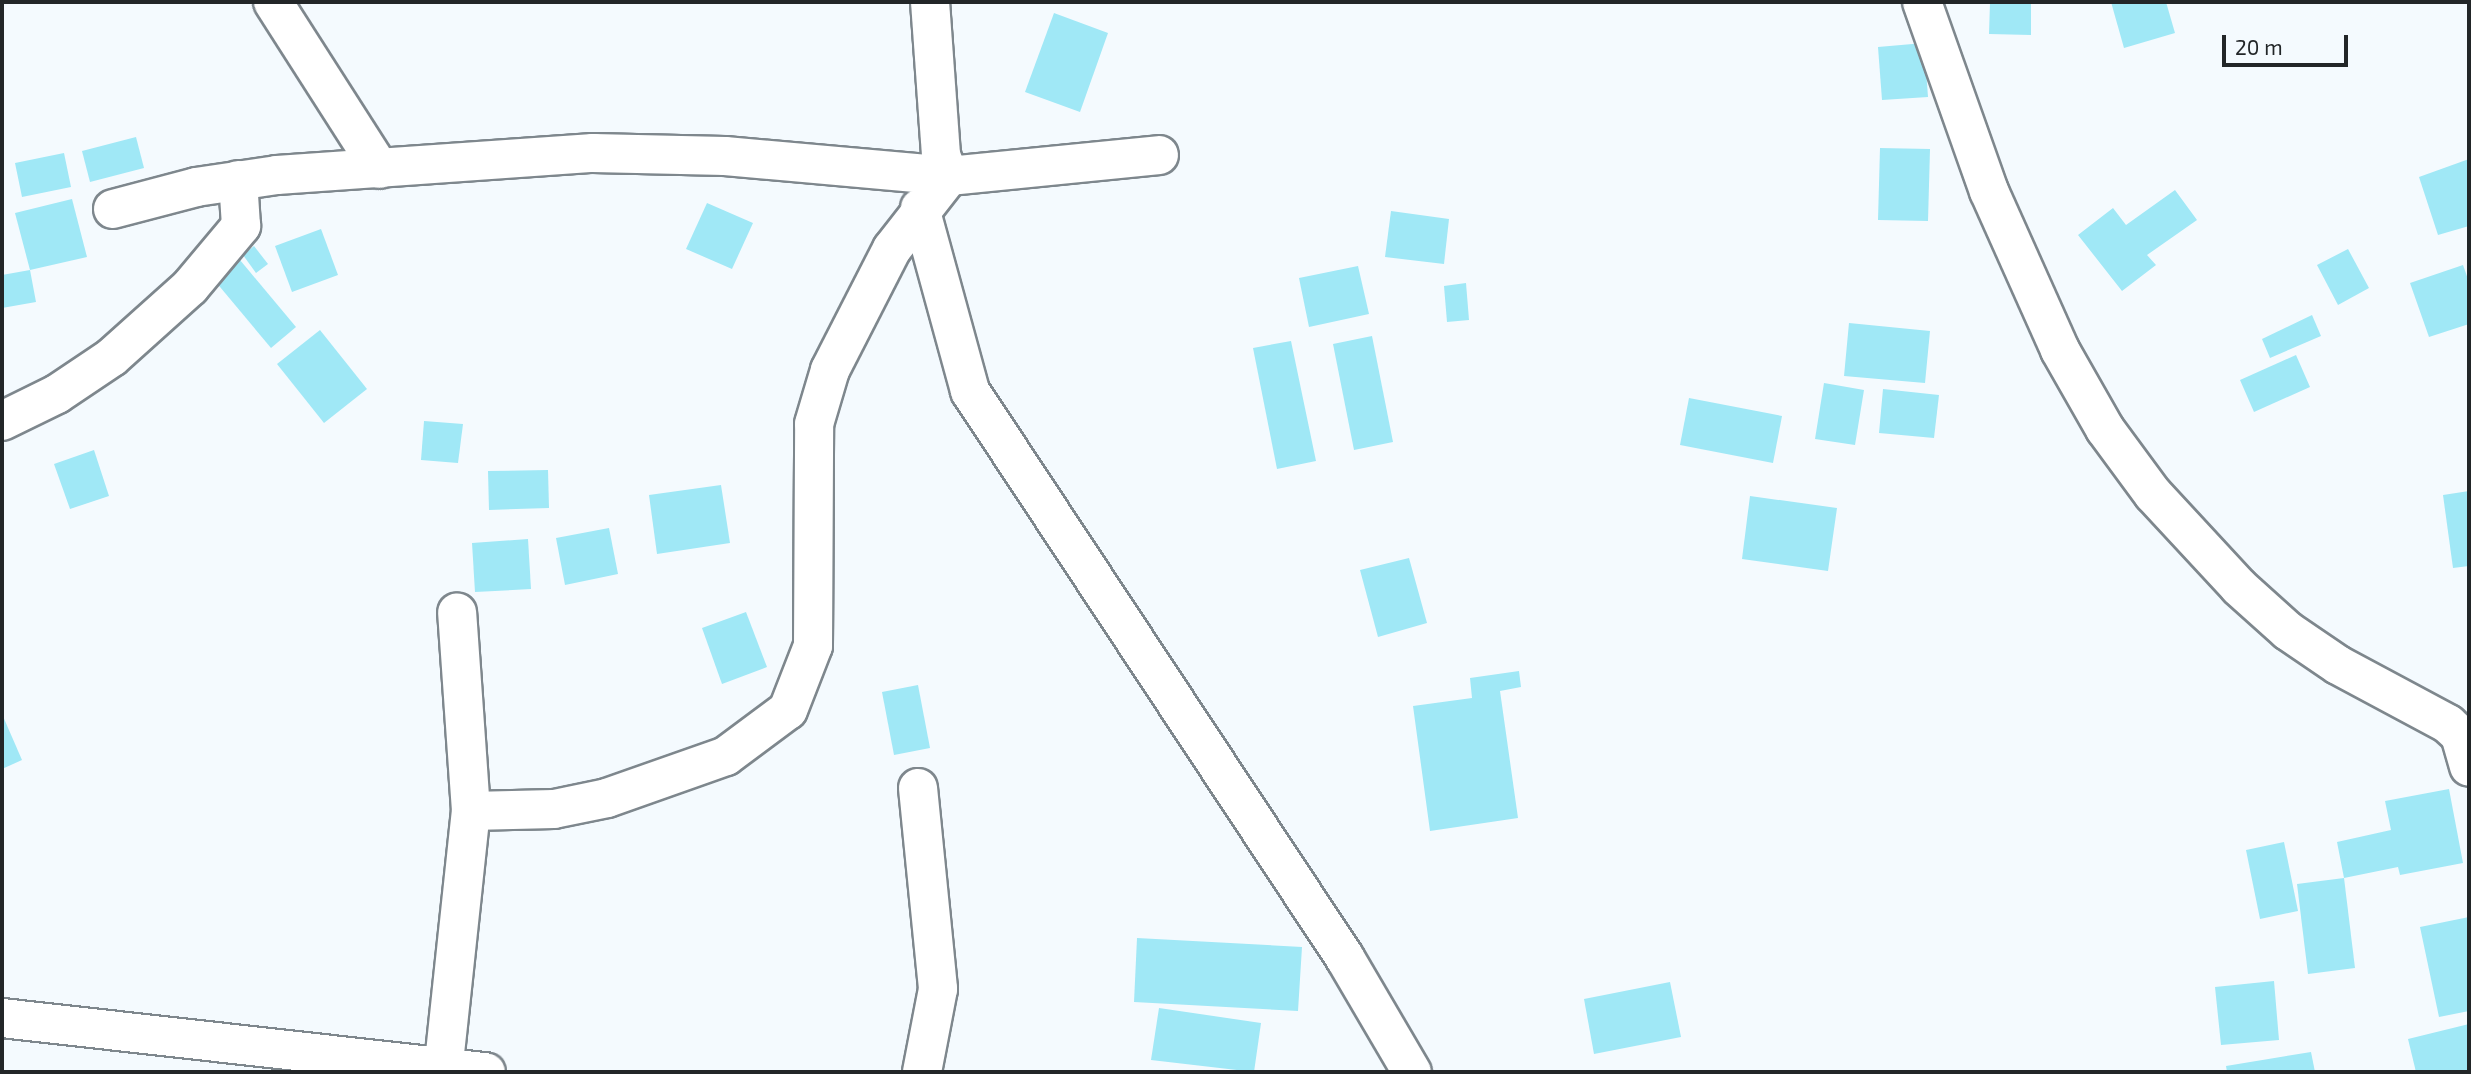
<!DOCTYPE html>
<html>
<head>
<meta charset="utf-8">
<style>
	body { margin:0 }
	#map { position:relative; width:2471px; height:1074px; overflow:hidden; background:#f4fafe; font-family:"Exo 2",sans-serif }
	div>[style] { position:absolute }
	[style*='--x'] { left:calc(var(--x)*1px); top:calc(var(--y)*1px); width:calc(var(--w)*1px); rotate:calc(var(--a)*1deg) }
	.building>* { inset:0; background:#a0e8f6 }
	.roads { filter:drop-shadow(2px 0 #7e878d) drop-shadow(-2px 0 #7e878d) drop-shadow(0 2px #7e878d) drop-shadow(0 -2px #7e878d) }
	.minor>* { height:38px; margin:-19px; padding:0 19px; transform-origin:19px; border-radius:19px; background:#fff }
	span { translate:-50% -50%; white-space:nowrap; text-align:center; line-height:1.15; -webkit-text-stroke:5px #f4fafe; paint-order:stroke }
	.frame { position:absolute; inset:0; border:4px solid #222628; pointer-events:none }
	.scale { position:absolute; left:2222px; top:35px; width:126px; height:32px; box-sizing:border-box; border:4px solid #222628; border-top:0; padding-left:9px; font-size:21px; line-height:24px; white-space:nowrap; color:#222628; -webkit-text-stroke:5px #f4fafe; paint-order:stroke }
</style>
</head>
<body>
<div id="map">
	<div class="building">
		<i style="clip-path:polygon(1990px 2px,2031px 2px,2031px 35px,1989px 34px)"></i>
		<i style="clip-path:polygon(2111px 2px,2166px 2px,2175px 33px,2124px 48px)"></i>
		<i style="clip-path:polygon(1054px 13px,1108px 33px,1080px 112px,1025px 92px)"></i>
		<i style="clip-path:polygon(1924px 43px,1928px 97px,1882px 100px,1878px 47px)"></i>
		<i style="clip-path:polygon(136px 137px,144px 168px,90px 182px,82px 151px)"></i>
		<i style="clip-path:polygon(1880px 148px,1930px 149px,1928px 221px,1878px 220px)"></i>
		<i style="clip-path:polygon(64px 153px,71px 187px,22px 197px,15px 163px)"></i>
		<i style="clip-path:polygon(2469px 159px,2469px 226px,2438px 235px,2419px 177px)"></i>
		<i style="clip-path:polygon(2175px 190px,2197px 220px,2147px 255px,2156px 265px,2122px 291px,2078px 235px,2113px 208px,2126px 225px)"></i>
		<i style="clip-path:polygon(72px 199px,87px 257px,30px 270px,15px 213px)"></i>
		<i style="clip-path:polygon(707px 203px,753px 223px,732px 269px,686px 249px)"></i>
		<i style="clip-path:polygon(1391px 211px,1449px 219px,1444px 264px,1385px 257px)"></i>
		<i style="clip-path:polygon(321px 229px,338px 275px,292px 292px,275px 246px)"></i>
		<i style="clip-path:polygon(254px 246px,268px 264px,256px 273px,243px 255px)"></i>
		<i style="clip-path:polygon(2348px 249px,2369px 288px,2338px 305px,2317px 265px)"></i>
		<i style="clip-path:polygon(235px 254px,296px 327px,271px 348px,210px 275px)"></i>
		<i style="clip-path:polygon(2463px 265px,2469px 282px,2469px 324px,2429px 337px,2410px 283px)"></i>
		<i style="clip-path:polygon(1358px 266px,1369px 314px,1309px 327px,1299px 278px)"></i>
		<i style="clip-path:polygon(30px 270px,36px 302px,2px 308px,2px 275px)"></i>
		<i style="clip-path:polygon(1466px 283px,1469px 320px,1447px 322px,1444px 286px)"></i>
		<i style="clip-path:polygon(2312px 315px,2321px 336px,2270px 358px,2262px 339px)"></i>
		<i style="clip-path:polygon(1849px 323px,1930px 331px,1925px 383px,1844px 376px)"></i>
		<i style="clip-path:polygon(320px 330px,367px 389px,324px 423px,277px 364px)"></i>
		<i style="clip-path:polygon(1372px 336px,1393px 442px,1354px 450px,1333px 344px)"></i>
		<i style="clip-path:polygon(1291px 341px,1316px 461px,1277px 469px,1253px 348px)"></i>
		<i style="clip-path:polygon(2296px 355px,2310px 387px,2254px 412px,2240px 380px)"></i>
		<i style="clip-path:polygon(1824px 383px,1864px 390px,1855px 445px,1815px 439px)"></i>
		<i style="clip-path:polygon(1883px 389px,1939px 395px,1934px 438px,1879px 433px)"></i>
		<i style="clip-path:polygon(1689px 398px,1782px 416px,1773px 463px,1680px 445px)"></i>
		<i style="clip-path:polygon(424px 421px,463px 424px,458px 463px,421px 460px)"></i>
		<i style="clip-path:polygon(94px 450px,109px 496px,70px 509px,54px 464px)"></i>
		<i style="clip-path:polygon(548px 470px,549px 508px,489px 510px,488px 471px)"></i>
		<i style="clip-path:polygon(721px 485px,730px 543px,657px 554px,649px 495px)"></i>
		<i style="clip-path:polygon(2469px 491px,2469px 566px,2453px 568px,2443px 495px)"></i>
		<i style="clip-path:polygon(1750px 496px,1837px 508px,1828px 571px,1742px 559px)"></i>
		<i style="clip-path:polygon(609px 528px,618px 574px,565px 585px,556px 538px)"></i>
		<i style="clip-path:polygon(528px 539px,531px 589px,475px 592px,472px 543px)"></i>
		<i style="clip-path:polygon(1409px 558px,1427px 623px,1378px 637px,1360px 570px)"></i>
		<i style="clip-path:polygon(746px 612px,767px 667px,722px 684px,702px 628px)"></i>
		<i style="clip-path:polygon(1519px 671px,1521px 687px,1500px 691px,1518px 818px,1430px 831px,1413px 706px,1472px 698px,1470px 678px)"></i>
		<i style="clip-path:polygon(918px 685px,930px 748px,894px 755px,882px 692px)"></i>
		<i style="clip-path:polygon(2px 714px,22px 760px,2px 769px)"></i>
		<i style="clip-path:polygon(2449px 789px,2463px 863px,2400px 875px,2398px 867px,2344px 878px,2337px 842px,2391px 830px,2385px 801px)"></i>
		<i style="clip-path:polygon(2284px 842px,2298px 911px,2260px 919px,2246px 850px)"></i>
		<i style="clip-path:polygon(2344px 878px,2355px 968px,2308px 974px,2297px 884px)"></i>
		<i style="clip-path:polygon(2469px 917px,2469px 1011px,2439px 1017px,2420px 927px)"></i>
		<i style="clip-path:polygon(1137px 938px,1302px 947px,1298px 1011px,1134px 1002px)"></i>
		<i style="clip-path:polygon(2274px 981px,2279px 1040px,2221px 1045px,2215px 987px)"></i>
		<i style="clip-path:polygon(1670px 982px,1681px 1037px,1594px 1054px,1584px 999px)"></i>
		<i style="clip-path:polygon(1159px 1008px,1261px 1023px,1254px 1072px,1151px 1060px)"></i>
		<i style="clip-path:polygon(2469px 1024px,2469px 1072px,2416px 1072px,2408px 1039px)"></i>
		<i style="clip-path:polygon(2311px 1052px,2315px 1072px,2227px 1072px,2226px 1066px)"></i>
	</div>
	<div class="roads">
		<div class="minor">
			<i style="--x:273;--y:2;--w:198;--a:57.4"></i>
			<i style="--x:1922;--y:2;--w:201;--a:70.5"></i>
			<i style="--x:1989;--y:191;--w:174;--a:65.9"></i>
			<i style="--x:2060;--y:350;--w:91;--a:60.3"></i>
			<i style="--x:2105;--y:429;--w:81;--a:53.6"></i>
			<i style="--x:2153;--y:494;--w:127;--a:47.2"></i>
			<i style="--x:2239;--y:587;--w:66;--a:41.9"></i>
			<i style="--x:2288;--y:631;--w:60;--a:34.2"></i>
			<i style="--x:2338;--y:665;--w:125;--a:28.2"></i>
			<i style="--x:2448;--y:724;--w:16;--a:43"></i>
			<i style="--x:2460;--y:735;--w:33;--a:74"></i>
			<i style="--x:920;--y:208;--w:190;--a:74.7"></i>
			<i style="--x:970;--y:391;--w:680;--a:56.52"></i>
			<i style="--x:1345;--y:958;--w:132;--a:59.6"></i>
			<i style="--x:113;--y:209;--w:86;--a:-14.8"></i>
			<i style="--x:196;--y:187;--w:82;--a:-8.4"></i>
			<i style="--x:277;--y:175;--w:317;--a:-4"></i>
			<i style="--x:593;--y:153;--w:132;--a:1.3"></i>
			<i style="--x:725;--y:156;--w:225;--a:5.1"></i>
			<i style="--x:949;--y:176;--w:211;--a:-5.7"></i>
			<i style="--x:2;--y:421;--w:61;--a:-26.1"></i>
			<i style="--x:57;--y:394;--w:66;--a:-33.9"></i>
			<i style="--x:112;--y:357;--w:105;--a:-41.9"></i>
			<i style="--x:190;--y:287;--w:80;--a:-50.1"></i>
			<i style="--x:241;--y:226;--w:46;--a:-93.7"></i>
			<i style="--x:918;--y:788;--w:202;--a:84.3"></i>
			<i style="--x:938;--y:989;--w:85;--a:100.9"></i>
			<i style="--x:471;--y:811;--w:83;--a:-1.4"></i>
			<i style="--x:554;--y:809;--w:54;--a:-11.7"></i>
			<i style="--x:607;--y:798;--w:126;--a:-19.4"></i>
			<i style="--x:726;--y:756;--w:77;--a:-36.6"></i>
			<i style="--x:788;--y:710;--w:69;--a:-68.7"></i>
			<i style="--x:813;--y:646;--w:222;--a:-89.7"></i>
			<i style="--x:814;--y:424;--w:56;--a:-73.5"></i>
			<i style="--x:830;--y:370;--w:136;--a:-62.9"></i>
			<i style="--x:892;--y:249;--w:93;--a:-52"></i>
			<i style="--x:949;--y:176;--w:22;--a:-111"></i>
			<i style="--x:941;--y:155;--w:153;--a:-94.1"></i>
			<i style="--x:2;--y:1018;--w:487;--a:6.4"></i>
			<i style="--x:443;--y:1072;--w:262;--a:-83.9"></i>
			<i style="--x:471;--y:811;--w:199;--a:-94"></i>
		</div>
	</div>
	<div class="frame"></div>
	<div class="scale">20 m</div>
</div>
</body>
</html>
